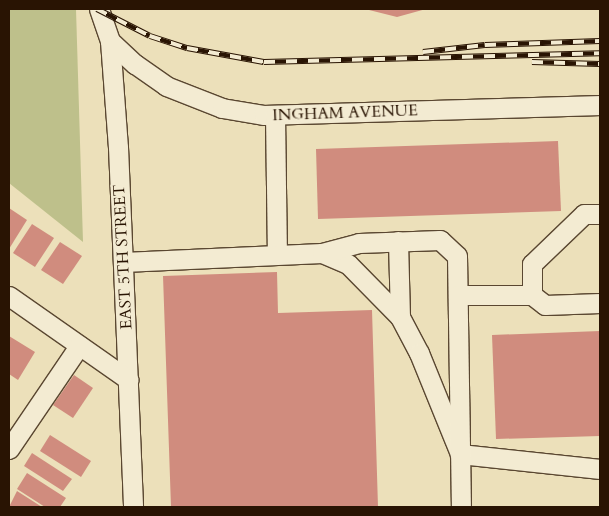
<!DOCTYPE html>
<html>
<head>
<meta charset="utf-8">
<style>
	body { margin:0 }
	#map { position:relative; width:609px; height:516px; overflow:hidden; background:#ece0ba; font-family:Cardo,serif }
	div>[style] { position:absolute }
	[style*='--x'] { left:calc(var(--x)*1px); top:calc(var(--y)*1px); width:calc(var(--w)*1px); rotate:calc(var(--a)*1deg) }
	.green>* { inset:0; background:#bec08b }
	.building>* { inset:0; background:#d08c7e }
	.roads { filter:drop-shadow(1px 0 #5a4731) drop-shadow(-1px 0 #5a4731) drop-shadow(0 1px #5a4731) drop-shadow(0 -1px #5a4731) }
	.minor>* { height:19px; margin:-9.5px; padding:0 9.5px; transform-origin:9.5px; border-radius:9.5px; background:#f3ebd2 }
	.rail>* { height:5.5px; margin-top:-2.75px; transform-origin:0; background:repeating-linear-gradient(90deg,#f3ebd2 0 11px,#291403 0 22px); box-sizing:border-box; border-block:1px solid #291403 }
	span { translate:-50% -50%; white-space:nowrap; text-align:center; line-height:1.15; -webkit-text-stroke:4.5px #f3ebd2; paint-order:stroke }
	.street-label { font-size:16px; color:#291403 }
	.frame { position:absolute; inset:0; border:10px solid #291403; pointer-events:none }
</style>
</head>
<body>
<div id="map">
	<div class="green">
		<i style="clip-path:polygon(9px 9px,76px 9px,83px 242px,9px 183px)"></i>
	</div>
	<div class="building">
		<i style="clip-path:polygon(365px 9px,426px 9px,397px 17px)"></i>
		<i style="clip-path:polygon(558px 141px,561px 211px,318px 219px,316px 149px)"></i>
		<i style="clip-path:polygon(9px 208px,27px 220px,9px 249px)"></i>
		<i style="clip-path:polygon(32px 224px,54px 238px,35px 267px,13px 253px)"></i>
		<i style="clip-path:polygon(60px 242px,82px 256px,63px 284px,41px 270px)"></i>
		<i style="clip-path:polygon(277px 272px,278px 313px,372px 310px,378px 507px,171px 507px,163px 276px)"></i>
		<i style="clip-path:polygon(600px 331px,600px 436px,496px 439px,492px 335px)"></i>
		<i style="clip-path:polygon(9px 336px,35px 352px,18px 380px,9px 374px)"></i>
		<i style="clip-path:polygon(74px 375px,93px 388px,73px 418px,53px 405px)"></i>
		<i style="clip-path:polygon(50px 435px,91px 461px,81px 477px,40px 451px)"></i>
		<i style="clip-path:polygon(32px 453px,72px 479px,63px 491px,24px 466px)"></i>
		<i style="clip-path:polygon(27px 473px,66px 498px,60px 507px,45px 507px,17px 489px)"></i>
		<i style="clip-path:polygon(17px 491px,42px 507px,9px 507px)"></i>
	</div>
	<div class="roads">
		<div class="minor">
			<i style="--x:99;--y:9;--w:34;--a:71"></i>
			<i style="--x:110;--y:41;--w:106;--a:85.7"></i>
			<i style="--x:118;--y:147;--w:360;--a:87.6"></i>
			<i style="--x:110;--y:41;--w:34;--a:43"></i>
			<i style="--x:135;--y:64;--w:38;--a:35"></i>
			<i style="--x:166;--y:86;--w:60;--a:21.4"></i>
			<i style="--x:222;--y:108;--w:43;--a:9.5"></i>
			<i style="--x:264;--y:115;--w:336;--a:-1.7"></i>
			<i style="--x:275;--y:115;--w:139;--a:89.2"></i>
			<i style="--x:398;--y:241;--w:76;--a:88.5"></i>
			<i style="--x:322;--y:253;--w:28;--a:23"></i>
			<i style="--x:348;--y:264;--w:74;--a:45.5"></i>
			<i style="--x:400;--y:317;--w:41;--a:62.2"></i>
			<i style="--x:419;--y:353;--w:109;--a:67.9"></i>
			<i style="--x:460;--y:454;--w:141;--a:6.1"></i>
			<i style="--x:123;--y:262;--w:199;--a:-2.6"></i>
			<i style="--x:322;--y:253;--w:38;--a:-15"></i>
			<i style="--x:359;--y:243;--w:81;--a:-2.1"></i>
			<i style="--x:440;--y:240;--w:23;--a:43"></i>
			<i style="--x:457;--y:256;--w:251;--a:89.1"></i>
			<i style="--x:458;--y:295;--w:74;--a:0"></i>
			<i style="--x:532;--y:295;--w:16;--a:38"></i>
			<i style="--x:545;--y:305;--w:55;--a:-2.1"></i>
			<i style="--x:532;--y:295;--w:31;--a:-90"></i>
			<i style="--x:532;--y:264;--w:72;--a:-43.9"></i>
			<i style="--x:584;--y:214;--w:16;--a:0"></i>
			<i style="--x:9;--y:296;--w:146;--a:35"></i>
			<i style="--x:9;--y:449;--w:125;--a:-55.8"></i>
		</div>
	</div>
	<div class="rail">
		<i style="--x:97;--y:9;--w:59;--a:27"></i>
		<i style="--x:150;--y:36;--w:39;--a:18"></i>
		<i style="--x:187;--y:48;--w:78;--a:10.3"></i>
		<i style="--x:264;--y:62;--w:336;--a:-1.5"></i>
		<i style="--x:423;--y:52;--w:62;--a:-6.4"></i>
		<i style="--x:485;--y:45;--w:115;--a:-2"></i>
		<i style="--x:532;--y:62;--w:68;--a:1.7"></i>
	</div>
	<div class="street-label">
		<span style="left:345px;top:113px;rotate:-2deg">INGHAM AVENUE</span>
		<span style="left:123px;top:257px;rotate:-93deg">EAST 5TH STREET</span>
	</div>
	<div class="frame"></div>
</div>
</body>
</html>
